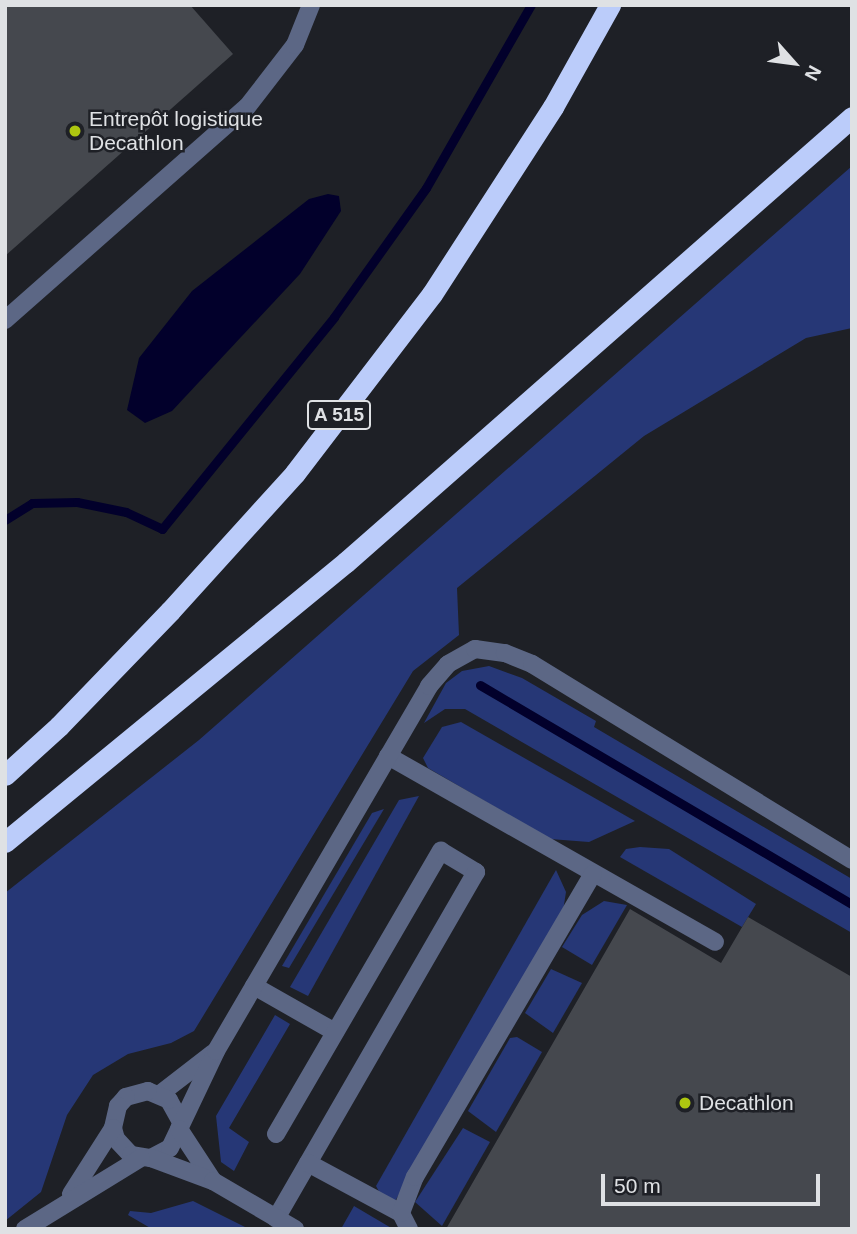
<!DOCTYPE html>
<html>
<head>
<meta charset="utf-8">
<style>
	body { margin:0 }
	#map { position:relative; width:857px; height:1234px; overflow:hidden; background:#1e2026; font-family:Arial,sans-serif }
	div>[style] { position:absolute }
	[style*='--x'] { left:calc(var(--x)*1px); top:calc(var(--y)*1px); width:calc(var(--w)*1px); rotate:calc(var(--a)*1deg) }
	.green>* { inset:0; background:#263776 }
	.water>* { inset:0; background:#02002b }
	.stream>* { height:9px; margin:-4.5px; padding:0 4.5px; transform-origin:4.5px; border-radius:4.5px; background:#02002b }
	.building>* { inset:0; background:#45484e }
	.minor>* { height:18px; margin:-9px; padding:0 9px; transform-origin:9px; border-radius:9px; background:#5c6785 }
	.highway>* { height:21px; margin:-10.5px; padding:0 10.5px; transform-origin:10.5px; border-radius:10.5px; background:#bbccfa }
	.dots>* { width:19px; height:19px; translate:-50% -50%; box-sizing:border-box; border:4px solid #1e2026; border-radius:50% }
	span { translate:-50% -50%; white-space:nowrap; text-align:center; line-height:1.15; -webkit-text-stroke:5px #1e2026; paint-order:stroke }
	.shield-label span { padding:2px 5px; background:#1e2026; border:2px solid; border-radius:5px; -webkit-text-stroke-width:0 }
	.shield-label { font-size:19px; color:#dfe1e4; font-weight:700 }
	.poi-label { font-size:21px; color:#dfe1e4 }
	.left { translate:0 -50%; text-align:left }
	.frame { position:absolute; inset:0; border:7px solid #dfe1e4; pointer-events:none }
	.north { position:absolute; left:759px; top:28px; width:70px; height:70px; -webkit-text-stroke:5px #1e2026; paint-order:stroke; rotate:118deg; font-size:19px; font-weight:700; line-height:28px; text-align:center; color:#dfe1e4 }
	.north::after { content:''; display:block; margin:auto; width:24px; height:32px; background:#dfe1e4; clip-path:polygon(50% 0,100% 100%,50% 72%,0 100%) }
	.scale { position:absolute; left:601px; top:1174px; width:219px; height:32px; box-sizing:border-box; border:4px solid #dfe1e4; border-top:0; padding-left:9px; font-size:21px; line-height:24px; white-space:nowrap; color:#dfe1e4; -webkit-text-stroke:5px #1e2026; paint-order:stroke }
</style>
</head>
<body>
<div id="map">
	<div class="green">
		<i style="clip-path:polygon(852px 166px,852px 328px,806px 338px,644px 436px,457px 588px,459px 635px,413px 671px,194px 1031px,171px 1043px,128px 1054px,93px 1075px,67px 1115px,41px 1192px,5px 1221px,5px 893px,199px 740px)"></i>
		<i style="clip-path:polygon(489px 666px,522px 678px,596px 721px,594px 727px,852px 879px,852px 933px,465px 709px,445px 709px,424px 723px,446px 683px,462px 671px)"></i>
		<i style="clip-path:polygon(461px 722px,635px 821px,589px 842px,550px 839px,428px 768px,423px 758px,442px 727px)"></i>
		<i style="clip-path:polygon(419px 796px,308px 996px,290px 987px,399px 800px)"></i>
		<i style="clip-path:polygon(384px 809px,289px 968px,282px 966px,372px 813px)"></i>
		<i style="clip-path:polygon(640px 847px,669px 849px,756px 904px,742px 927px,620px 857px,626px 849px)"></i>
		<i style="clip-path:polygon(556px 870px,566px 892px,563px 911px,394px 1203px,382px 1197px,376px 1186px)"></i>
		<i style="clip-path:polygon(604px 901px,627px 905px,592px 965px,562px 947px,582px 915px)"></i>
		<i style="clip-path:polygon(551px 969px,582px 983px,553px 1033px,525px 1013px)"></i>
		<i style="clip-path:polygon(275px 1015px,290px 1024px,229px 1128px,249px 1142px,234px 1171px,221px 1162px,216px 1116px)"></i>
		<i style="clip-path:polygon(517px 1037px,542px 1052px,496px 1132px,468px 1111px,510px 1038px)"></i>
		<i style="clip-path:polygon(463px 1128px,490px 1142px,442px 1226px,415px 1202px)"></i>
		<i style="clip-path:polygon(193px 1201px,249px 1229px,152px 1229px,128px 1215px,130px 1211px,151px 1213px)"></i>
		<i style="clip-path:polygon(354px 1206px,393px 1229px,341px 1229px)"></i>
	</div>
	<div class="water">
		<i style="clip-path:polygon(328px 194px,339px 196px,341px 211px,300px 274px,172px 411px,145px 423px,127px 410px,139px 358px,192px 291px,309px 199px)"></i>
	</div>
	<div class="stream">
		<i style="--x:5;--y:520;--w:32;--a:-32"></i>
		<i style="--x:32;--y:503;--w:45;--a:-1.3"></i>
		<i style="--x:77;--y:502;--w:50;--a:11.5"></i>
		<i style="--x:126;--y:512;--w:40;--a:25"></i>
		<i style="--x:162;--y:529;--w:273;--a:-50.9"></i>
		<i style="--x:334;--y:317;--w:158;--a:-54.5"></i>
		<i style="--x:426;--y:188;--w:211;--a:-60.2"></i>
		<i style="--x:480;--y:685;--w:432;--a:30.5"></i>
	</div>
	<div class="building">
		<i style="clip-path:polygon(5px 5px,190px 5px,233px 54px,5px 256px)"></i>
		<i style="clip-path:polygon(630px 909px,721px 963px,748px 917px,852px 977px,852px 1229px,446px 1229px)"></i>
	</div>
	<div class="minor">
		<i style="--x:5;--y:320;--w:322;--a:-41.4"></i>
		<i style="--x:247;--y:107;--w:78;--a:-52.3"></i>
		<i style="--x:295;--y:45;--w:43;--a:-68.2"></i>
		<i style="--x:388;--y:756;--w:376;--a:29.6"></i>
		<i style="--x:254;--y:986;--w:93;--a:29.6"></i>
		<i style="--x:160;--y:1094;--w:67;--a:-37.7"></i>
		<i style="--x:181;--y:1122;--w:25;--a:-119"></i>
		<i style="--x:169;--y:1100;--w:23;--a:-157"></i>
		<i style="--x:148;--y:1091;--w:23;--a:165"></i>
		<i style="--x:126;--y:1097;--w:12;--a:132"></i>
		<i style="--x:118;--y:1106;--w:23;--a:103"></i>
		<i style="--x:113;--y:1128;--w:11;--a:75"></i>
		<i style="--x:116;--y:1139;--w:22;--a:47"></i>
		<i style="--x:131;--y:1155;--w:20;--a:9"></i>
		<i style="--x:151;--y:1158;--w:21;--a:-28"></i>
		<i style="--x:170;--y:1148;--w:107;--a:-64.6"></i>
		<i style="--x:216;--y:1051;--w:423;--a:-59.7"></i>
		<i style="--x:429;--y:686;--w:29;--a:-49"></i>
		<i style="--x:448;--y:664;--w:31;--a:-29"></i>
		<i style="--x:475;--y:649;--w:30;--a:8"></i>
		<i style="--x:505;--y:653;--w:29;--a:22"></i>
		<i style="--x:532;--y:664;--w:375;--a:31.5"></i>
		<i style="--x:179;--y:1129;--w:62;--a:56.8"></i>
		<i style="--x:276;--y:1134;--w:328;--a:-59.8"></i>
		<i style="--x:441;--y:851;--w:41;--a:31"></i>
		<i style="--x:476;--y:872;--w:400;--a:120"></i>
		<i style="--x:151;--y:1158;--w:66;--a:20.4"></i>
		<i style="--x:213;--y:1181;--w:95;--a:30.3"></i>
		<i style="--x:308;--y:1163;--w:106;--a:28.3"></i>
		<i style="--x:71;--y:1194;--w:78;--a:-57.5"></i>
		<i style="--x:25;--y:1229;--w:136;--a:-31.5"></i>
		<i style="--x:409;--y:1229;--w:18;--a:-117"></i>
		<i style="--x:401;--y:1213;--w:39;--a:-69"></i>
		<i style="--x:415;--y:1177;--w:351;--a:-59.6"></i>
	</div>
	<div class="highway">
		<i style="--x:5;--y:775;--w:73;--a:-42.2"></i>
		<i style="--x:59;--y:726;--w:160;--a:-46"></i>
		<i style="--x:170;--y:611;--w:186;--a:-47.8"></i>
		<i style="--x:295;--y:473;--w:225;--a:-52.6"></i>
		<i style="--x:432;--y:294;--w:223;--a:-57.1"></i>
		<i style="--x:553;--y:107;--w:117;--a:-60.8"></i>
		<i style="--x:5;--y:842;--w:441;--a:-39.4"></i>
		<i style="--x:346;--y:562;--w:674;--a:-41.33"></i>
	</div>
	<div class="dots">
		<i style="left:75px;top:131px;background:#adc610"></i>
		<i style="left:685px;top:1103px;background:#adc610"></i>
	</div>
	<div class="shield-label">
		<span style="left:339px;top:415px">A 515</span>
	</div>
	<div class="poi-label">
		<span class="left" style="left:89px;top:131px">Entrepôt logistique<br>Decathlon</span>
		<span class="left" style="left:699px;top:1103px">Decathlon</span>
	</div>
	<div class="frame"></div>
	<div class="north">N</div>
	<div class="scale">50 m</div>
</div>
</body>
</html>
